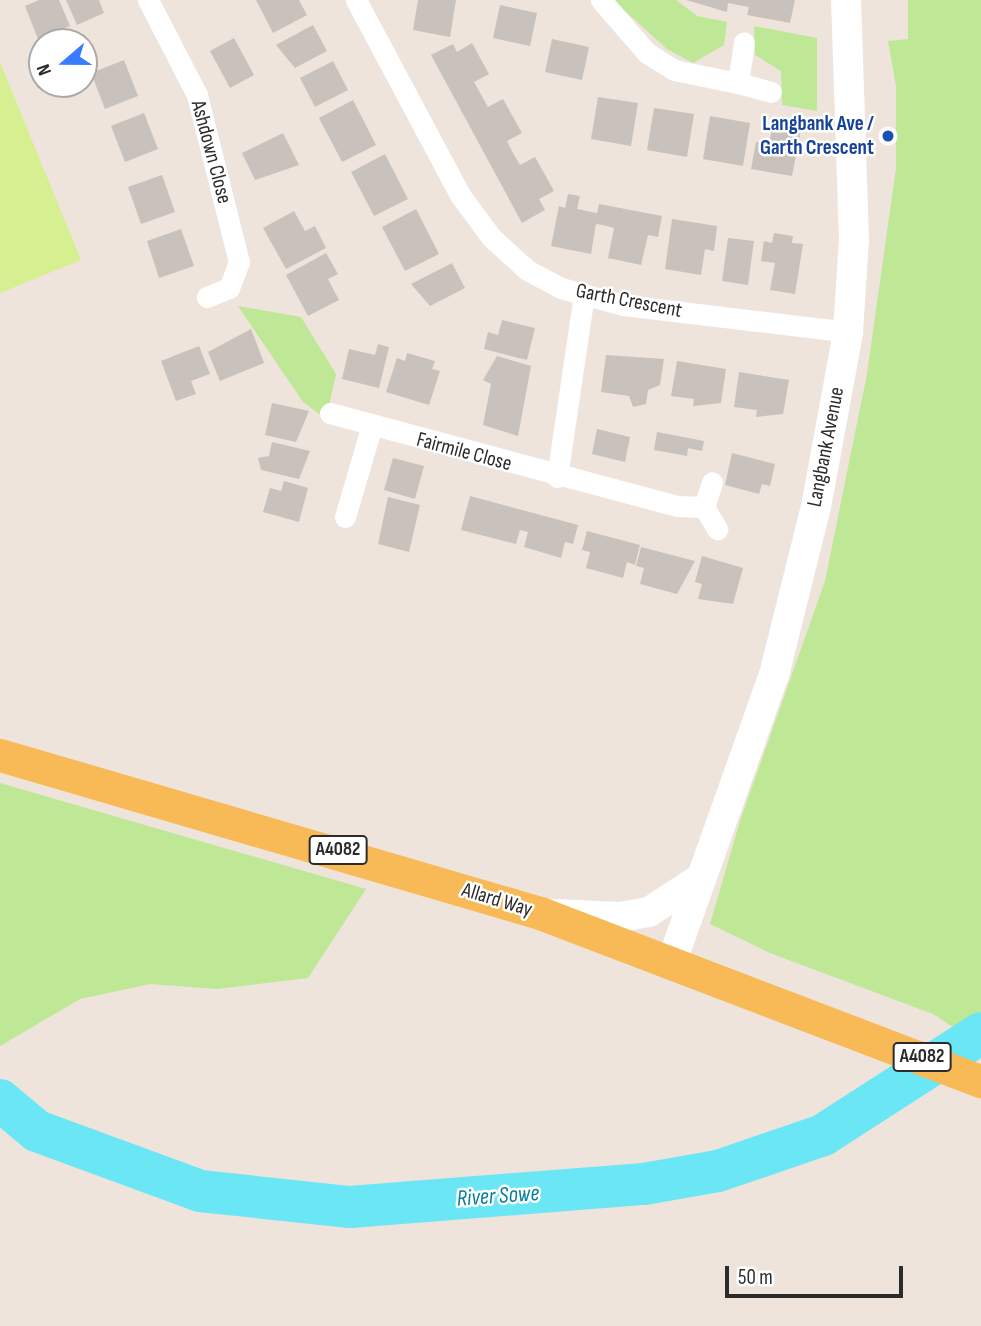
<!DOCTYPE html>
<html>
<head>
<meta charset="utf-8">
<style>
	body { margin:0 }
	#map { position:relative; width:981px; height:1326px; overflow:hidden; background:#eee4dc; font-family:"Sofia Sans Condensed",sans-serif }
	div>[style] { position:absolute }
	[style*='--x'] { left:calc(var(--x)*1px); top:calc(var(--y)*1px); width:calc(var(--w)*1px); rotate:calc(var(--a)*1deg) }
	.green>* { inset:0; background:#bee796 }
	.pitch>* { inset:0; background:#d6ef91 }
	.river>* { height:42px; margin:-21px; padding:0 21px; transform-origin:21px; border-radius:21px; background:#6ae6f5 }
	.building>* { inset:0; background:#c9c1bc }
	.street>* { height:21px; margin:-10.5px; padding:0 10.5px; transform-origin:10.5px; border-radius:10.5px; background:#fff }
	.secondary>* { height:30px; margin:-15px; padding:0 15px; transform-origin:15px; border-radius:15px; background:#fff }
	.primary>* { height:33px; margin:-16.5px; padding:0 16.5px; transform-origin:16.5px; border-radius:16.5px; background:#f8b957 }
	.dots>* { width:19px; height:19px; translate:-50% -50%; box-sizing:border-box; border:4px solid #fff; border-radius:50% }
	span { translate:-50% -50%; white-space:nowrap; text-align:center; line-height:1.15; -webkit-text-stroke:5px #fff; paint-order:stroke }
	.shield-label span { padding:2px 5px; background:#fff; border:2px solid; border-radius:5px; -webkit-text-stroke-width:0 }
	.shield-label { font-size:19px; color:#2b2b2b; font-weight:700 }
	.transit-label { font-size:21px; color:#164399; font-weight:700 }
	.right { translate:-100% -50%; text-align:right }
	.street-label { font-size:21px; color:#2b2b2b }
	.water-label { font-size:23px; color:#08809d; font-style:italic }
	.north { position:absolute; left:28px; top:28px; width:70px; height:70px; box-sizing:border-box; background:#fff; border:2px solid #aaa; border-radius:50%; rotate:250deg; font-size:19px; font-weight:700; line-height:28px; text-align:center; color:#2b2b2b }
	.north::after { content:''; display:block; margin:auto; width:24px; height:32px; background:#387dff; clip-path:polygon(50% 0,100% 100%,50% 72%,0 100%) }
	.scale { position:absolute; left:725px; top:1266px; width:178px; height:32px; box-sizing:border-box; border:4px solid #2b2b2b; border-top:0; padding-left:9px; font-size:21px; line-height:24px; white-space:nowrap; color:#2b2b2b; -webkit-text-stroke:5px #fff; paint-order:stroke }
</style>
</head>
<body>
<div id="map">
	<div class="green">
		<i style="clip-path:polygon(613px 0,676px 0,697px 16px,727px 22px,724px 45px,693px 63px,667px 49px)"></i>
		<i style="clip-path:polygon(908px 0,981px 0,981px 1045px,933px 1014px,770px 953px,710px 924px,740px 821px,825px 581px,867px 374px,896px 168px,896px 86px,888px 41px,908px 39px)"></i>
		<i style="clip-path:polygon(754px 26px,817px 38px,817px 111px,782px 105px,781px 71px,755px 55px)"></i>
		<i style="clip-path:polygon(238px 306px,301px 317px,336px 374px,326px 419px,303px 402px)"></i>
		<i style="clip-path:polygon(0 783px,366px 889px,308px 978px,217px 989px,150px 984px,80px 999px,0 1046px)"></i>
	</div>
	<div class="pitch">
		<i style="clip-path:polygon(0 62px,81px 260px,0 293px)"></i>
	</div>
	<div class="river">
		<i style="--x:0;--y:1100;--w:48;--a:40"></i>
		<i style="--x:37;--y:1131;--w:174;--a:20.2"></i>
		<i style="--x:200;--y:1191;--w:151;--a:6.1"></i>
		<i style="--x:350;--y:1207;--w:295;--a:-4.5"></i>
		<i style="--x:644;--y:1184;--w:75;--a:-10"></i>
		<i style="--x:718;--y:1171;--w:111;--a:-18.9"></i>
		<i style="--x:823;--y:1135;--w:188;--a:-32.8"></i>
	</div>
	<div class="building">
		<i style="clip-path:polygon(39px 0,59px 0,70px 26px,38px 39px,25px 6px)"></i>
		<i style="clip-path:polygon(66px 0,99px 0,104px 13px,77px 25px)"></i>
		<i style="clip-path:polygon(256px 0,299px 0,307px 15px,273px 33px)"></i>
		<i style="clip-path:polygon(418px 0,456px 0,450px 37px,413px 30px)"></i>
		<i style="clip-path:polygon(686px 0,795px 0,790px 23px,747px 15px,749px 7px,728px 3px,727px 12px)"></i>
		<i style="clip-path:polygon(500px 5px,537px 13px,530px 46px,493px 38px)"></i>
		<i style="clip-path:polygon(313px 25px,327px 51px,295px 68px,276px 45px)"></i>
		<i style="clip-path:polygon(234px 38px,254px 75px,230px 88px,210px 51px)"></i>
		<i style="clip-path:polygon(552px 39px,589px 47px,582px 80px,545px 72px)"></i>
		<i style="clip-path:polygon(472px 43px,489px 74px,474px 82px,488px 107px,503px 99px,522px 133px,507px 141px,513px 153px,520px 165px,535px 157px,554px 191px,539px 199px,545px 210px,522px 223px,431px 55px,453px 44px,457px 52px)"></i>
		<i style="clip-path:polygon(124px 60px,138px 96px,105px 109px,91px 73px)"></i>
		<i style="clip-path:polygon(333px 61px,348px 90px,315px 107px,300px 78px)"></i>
		<i style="clip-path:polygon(598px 97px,638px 103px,631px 146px,591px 139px)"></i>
		<i style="clip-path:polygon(353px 100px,376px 145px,342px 162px,319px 118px)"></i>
		<i style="clip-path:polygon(654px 108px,694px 114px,687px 157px,647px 150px)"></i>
		<i style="clip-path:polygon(144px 113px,158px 149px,125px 162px,111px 126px)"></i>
		<i style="clip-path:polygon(710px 116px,750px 123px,743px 166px,703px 159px)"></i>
		<i style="clip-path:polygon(773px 123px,801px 129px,792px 176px,751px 169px,756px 142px,769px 144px)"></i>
		<i style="clip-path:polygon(283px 133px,299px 165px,255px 180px,242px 153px)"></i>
		<i style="clip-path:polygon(385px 154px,408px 199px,374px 216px,351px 172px)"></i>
		<i style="clip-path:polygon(162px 175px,175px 212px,141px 224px,128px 187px)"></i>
		<i style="clip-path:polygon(568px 194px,580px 196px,577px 209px,597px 213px,599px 204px,662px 216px,658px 237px,648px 235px,641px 265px,608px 258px,614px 228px,603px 225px,596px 224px,591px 254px,551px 246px,559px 206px,565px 208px)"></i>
		<i style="clip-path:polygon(416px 209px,439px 254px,405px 271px,382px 227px)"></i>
		<i style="clip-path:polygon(294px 211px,305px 231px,315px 226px,326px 248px,286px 269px,263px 228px)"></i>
		<i style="clip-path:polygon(672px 219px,717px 226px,714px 251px,705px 249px,701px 275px,665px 269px)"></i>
		<i style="clip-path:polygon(181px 229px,194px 266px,159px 278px,147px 241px)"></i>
		<i style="clip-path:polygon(774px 233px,793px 236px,792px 243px,803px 244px,795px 294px,770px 290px,775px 263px,761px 261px,764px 241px,772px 243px)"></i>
		<i style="clip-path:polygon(728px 238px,754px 241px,748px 285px,722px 281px)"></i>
		<i style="clip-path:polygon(326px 253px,338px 274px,328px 279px,339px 300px,308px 316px,286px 275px)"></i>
		<i style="clip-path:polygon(452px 263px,465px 288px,430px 306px,411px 284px)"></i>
		<i style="clip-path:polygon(502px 320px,535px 328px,527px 360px,484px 349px,488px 332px,498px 335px)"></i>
		<i style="clip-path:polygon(251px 329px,264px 363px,220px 381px,208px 352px)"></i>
		<i style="clip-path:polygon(378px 344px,389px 347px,379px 388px,342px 379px,349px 349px,375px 355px)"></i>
		<i style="clip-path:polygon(199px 346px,210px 374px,191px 381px,196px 394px,176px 401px,161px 361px)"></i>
		<i style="clip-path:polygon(407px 353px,435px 361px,432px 369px,440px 371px,429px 405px,386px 392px,397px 358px,405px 361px)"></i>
		<i style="clip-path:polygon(606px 355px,664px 359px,660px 385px,648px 390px,646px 404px,633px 407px,629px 396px,601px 392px)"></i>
		<i style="clip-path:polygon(497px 356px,531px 366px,518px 436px,483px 425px,491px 384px,483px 380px)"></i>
		<i style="clip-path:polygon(677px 361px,726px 369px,721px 403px,693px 406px,694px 399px,671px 396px)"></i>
		<i style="clip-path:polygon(739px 372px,789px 380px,783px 414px,756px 417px,757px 410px,734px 407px)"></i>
		<i style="clip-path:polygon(272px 403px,309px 411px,296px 442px,265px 435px)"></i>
		<i style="clip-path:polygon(597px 429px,630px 437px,625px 462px,592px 454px)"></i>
		<i style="clip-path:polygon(657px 432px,704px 441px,702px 451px,688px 448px,687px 456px,654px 450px)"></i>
		<i style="clip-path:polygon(272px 442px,310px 451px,299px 479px,261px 470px,258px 458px,269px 456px)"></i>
		<i style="clip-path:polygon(732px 453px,775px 464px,770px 486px,762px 484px,759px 494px,725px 485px)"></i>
		<i style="clip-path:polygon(393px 458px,424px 466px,415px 499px,384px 490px)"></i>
		<i style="clip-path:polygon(284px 481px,308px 488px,299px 522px,263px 512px,270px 488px,281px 491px)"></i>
		<i style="clip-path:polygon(470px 496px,578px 525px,573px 544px,565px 542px,561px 558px,524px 547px,528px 532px,520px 530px,516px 544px,461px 530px)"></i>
		<i style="clip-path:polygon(388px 497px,420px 505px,409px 552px,378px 544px)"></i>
		<i style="clip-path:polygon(587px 531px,640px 545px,635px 565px,627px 562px,623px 578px,586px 568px,590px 552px,582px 550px)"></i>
		<i style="clip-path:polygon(641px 547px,695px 561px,677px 594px,640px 584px,644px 568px,636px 566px)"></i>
		<i style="clip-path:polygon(702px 556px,743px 568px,733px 604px,698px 599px,702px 584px,695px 582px)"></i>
	</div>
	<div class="street">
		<i style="--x:148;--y:0;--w:107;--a:62.7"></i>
		<i style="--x:197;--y:95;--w:172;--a:75.9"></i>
		<i style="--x:239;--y:262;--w:28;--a:111"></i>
		<i style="--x:229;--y:288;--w:24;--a:158"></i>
		<i style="--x:356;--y:0;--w:221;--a:61.9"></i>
		<i style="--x:460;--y:195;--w:52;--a:53.6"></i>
		<i style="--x:491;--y:237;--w:49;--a:42.5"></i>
		<i style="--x:527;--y:270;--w:38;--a:28"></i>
		<i style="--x:561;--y:288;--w:64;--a:15.3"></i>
		<i style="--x:623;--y:305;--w:227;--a:6.8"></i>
		<i style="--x:601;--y:0;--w:70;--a:49"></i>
		<i style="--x:647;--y:53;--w:32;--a:32"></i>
		<i style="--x:674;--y:70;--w:65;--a:11.5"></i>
		<i style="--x:738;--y:83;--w:41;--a:-81.7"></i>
		<i style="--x:738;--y:83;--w:34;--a:15"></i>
		<i style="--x:330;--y:413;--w:360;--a:15"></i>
		<i style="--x:678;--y:506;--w:26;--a:2"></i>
		<i style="--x:704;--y:507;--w:26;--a:-72"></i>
		<i style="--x:557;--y:477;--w:184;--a:-81.6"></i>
		<i style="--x:704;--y:507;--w:26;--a:59"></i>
		<i style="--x:345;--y:517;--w:93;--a:-73.7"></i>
	</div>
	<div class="secondary">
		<i style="--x:555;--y:914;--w:65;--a:2.6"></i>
		<i style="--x:620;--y:917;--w:29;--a:-10"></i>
		<i style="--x:649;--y:912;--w:62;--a:-33.2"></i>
		<i style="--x:672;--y:961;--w:304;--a:-70.4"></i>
		<i style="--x:774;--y:675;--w:173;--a:-76"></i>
		<i style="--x:816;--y:507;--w:178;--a:-79.6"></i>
		<i style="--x:848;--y:332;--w:92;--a:-86.3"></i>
		<i style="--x:854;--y:240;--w:240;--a:-91.9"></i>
	</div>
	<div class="primary">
		<i style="--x:0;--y:755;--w:563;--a:16.31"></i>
		<i style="--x:540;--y:913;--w:472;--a:20.9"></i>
	</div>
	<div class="dots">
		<i style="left:888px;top:136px;background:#1a4fb4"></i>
	</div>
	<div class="shield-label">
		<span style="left:338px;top:850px">A4082</span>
		<span style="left:922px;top:1057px">A4082</span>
	</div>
	<div class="transit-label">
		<span class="right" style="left:874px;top:136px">Langbank Ave /<br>Garth Crescent</span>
	</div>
	<div class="street-label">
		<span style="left:211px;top:152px;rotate:75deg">Ashdown Close</span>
		<span style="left:629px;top:301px;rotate:11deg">Garth Crescent</span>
		<span style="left:826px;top:447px;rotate:-79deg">Langbank Avenue</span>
		<span style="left:464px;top:452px;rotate:15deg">Fairmile Close</span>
		<span style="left:497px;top:900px;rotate:17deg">Allard Way</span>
	</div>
	<div class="water-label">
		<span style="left:498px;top:1196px;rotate:-4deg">River Sowe</span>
	</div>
	<div class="north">N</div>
	<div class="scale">50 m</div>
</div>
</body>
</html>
